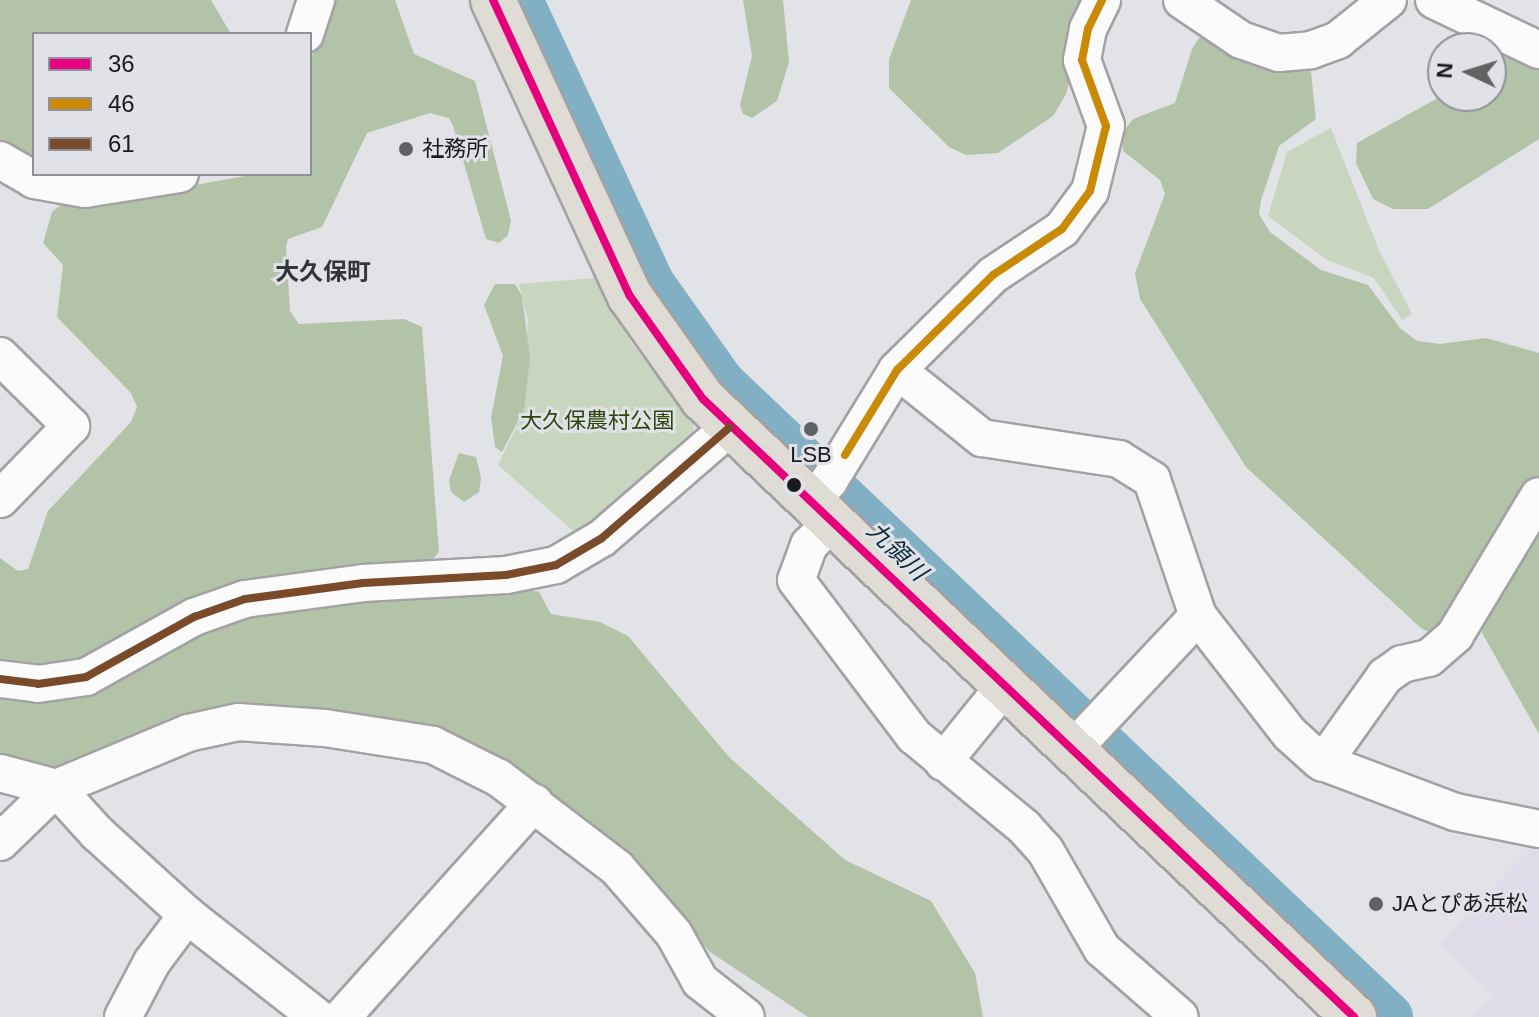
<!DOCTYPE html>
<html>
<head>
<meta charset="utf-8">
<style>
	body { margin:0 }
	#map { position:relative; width:1539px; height:1017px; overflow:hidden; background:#e2e3e6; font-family:Helvetica,"Noto Sans JP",sans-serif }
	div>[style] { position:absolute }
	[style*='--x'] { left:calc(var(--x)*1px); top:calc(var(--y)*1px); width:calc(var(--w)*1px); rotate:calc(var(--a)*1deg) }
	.industrial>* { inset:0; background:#dfdbe8 }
	.green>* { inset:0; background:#c9d6bf }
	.forest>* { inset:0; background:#b3c3a7 }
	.river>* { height:48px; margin:-24px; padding:0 24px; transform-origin:24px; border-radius:24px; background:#81afc4 }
	.roads { filter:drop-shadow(2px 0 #a2a2a5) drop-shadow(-2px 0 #a2a2a5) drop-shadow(0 2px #a2a2a5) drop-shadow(0 -2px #a2a2a5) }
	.minor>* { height:36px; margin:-18px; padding:0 18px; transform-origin:18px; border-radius:18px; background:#fbfbfb }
	.major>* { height:44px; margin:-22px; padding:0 22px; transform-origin:22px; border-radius:22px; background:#dedcd4 }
	.bus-1>* { height:8px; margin:-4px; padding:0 4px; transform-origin:4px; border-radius:4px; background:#e5007d }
	.bus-2>* { height:8px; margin:-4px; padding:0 4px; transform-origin:4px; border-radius:4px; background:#cb8a06 }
	.bus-3>* { height:8px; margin:-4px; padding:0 4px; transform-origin:4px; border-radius:4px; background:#7a4b2a }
	.dots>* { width:22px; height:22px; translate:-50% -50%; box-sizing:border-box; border:4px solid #e0e2e8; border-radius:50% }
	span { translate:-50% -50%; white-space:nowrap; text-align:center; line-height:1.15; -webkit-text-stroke:6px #e0e2e8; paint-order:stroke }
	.poi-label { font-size:22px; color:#1a1b1d }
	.left { translate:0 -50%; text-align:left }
	.park-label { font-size:22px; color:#2c460c }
	.neighbourhood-label { font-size:24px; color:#34353a; font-weight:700 }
	.water-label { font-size:24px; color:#0d2d3a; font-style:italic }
	.legend { position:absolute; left:32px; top:32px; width:280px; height:144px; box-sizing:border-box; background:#e0e2e8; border:2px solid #919297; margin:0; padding:10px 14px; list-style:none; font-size:24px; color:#1a1b1d }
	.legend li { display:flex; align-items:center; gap:16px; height:40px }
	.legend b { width:40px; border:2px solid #919297 }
	.north { position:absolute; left:1427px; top:32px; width:80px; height:80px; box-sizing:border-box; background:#e0e2e8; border:2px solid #919297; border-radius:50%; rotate:274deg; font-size:22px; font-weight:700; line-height:32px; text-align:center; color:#1a1b1d }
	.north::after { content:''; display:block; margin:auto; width:28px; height:36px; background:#606163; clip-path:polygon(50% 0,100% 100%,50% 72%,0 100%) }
</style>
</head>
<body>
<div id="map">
	<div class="industrial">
		<i style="clip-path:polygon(1539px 840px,1539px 1017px,1473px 1017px,1494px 995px,1440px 943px)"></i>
	</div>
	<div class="green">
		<i style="clip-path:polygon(1331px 128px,1379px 250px,1412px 314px,1402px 320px,1374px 278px,1327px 260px,1268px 216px,1287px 152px)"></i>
		<i style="clip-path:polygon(594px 278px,631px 342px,694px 424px,693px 436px,578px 535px,498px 465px,521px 418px,528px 320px,519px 284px)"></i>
	</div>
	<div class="forest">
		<i style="clip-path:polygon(0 0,211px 0,231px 34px,34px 34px,34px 164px,0 141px)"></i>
		<i style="clip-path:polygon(331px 0,395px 0,414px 54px,475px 81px,511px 221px,508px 235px,499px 243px,486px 239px,453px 126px,449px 118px,430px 113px,367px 133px,322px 227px,288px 239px,286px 246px,290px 311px,299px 324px,404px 319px,422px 327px,439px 552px,431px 561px,81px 662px,38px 668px,0 663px,0 558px,18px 571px,28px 569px,48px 511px,131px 422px,137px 407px,131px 393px,57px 317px,63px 265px,43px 243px,52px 212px,63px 203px,112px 200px,256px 174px,310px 174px,310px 62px)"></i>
		<i style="clip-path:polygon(743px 0,783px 0,789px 62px,777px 101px,752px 118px,743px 114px,740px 105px,752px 56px)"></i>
		<i style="clip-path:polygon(911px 0,1092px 0,1066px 94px,1053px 116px,998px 153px,966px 155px,949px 147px,889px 88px,889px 59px)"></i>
		<i style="clip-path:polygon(1210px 35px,1308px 65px,1311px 72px,1316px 119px,1279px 146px,1261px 200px,1259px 214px,1270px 232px,1321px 270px,1368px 285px,1400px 328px,1417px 341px,1440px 344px,1486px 338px,1539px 353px,1539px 484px,1456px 622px,1433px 633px,1422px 629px,1246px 467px,1140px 299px,1135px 273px,1165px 194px,1160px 180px,1123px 151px,1122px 133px,1133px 119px,1175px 103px,1192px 49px,1199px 38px)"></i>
		<i style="clip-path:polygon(1513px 56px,1539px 69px,1539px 139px,1428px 209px,1393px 209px,1373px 199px,1356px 163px,1357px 143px,1443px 95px,1491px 96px,1491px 59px)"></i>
		<i style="clip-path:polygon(495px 284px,515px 284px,522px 296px,530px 358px,524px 410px,502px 452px,495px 447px,491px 417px,503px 356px,484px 305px)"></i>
		<i style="clip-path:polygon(459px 453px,476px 457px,481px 478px,479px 492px,464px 502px,451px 492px,449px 480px)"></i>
		<i style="clip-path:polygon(1539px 508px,1539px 734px,1481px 631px,1482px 610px)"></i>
		<i style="clip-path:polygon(531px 590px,539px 592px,551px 614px,600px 622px,628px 636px,729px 757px,845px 860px,931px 901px,975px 973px,983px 1017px,808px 1017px,710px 952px,626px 857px,327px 714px,55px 774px,0 758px,0 696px,91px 692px,201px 632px,249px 614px,365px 599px)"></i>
	</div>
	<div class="river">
		<i style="--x:519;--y:0;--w:313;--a:65.1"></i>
		<i style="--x:651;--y:284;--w:121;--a:54.7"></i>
		<i style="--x:721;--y:383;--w:921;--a:43.5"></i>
	</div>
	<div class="roads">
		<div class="minor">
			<i style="--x:1182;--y:0;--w:71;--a:34.1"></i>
			<i style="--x:1241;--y:40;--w:40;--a:18.9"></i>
			<i style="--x:1279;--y:53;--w:32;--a:-5"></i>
			<i style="--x:1311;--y:50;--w:29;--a:-20"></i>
			<i style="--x:1338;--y:40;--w:64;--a:-38.7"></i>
			<i style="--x:1434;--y:0;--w:116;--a:25.5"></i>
			<i style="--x:305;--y:34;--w:36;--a:-72"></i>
			<i style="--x:0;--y:160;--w:39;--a:30"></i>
			<i style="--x:34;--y:180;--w:52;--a:10"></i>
			<i style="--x:85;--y:189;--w:96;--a:-9"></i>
			<i style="--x:0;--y:356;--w:100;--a:44.6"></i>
			<i style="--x:71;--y:426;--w:102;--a:134.2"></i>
			<i style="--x:897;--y:370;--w:109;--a:38.7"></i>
			<i style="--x:982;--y:438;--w:139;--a:8.7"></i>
			<i style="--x:1119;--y:459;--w:39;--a:32"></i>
			<i style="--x:1152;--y:480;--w:144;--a:71.3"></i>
			<i style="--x:1198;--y:616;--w:150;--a:52.1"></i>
			<i style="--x:1290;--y:734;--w:40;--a:42"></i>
			<i style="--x:1320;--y:761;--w:144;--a:20.7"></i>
			<i style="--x:1455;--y:812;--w:86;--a:11.4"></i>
			<i style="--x:809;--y:502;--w:29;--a:-46"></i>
			<i style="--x:829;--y:481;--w:130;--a:-58.5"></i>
			<i style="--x:897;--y:370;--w:135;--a:-44.7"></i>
			<i style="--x:993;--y:275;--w:83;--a:-33.7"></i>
			<i style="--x:1062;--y:229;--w:47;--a:-53.6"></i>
			<i style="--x:1090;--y:191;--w:67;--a:-76.2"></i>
			<i style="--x:1106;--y:126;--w:70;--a:-110"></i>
			<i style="--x:1082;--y:60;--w:32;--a:-79"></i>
			<i style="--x:1088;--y:29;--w:32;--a:-64"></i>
			<i style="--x:831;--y:523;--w:31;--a:135"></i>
			<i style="--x:809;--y:545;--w:37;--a:110"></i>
			<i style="--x:796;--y:580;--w:196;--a:52.9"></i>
			<i style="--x:914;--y:736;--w:143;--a:39.6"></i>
			<i style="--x:1024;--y:827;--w:31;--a:48"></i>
			<i style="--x:1045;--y:850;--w:114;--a:60.1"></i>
			<i style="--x:1102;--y:949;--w:103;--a:41.1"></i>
			<i style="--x:0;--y:679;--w:38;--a:7"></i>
			<i style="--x:38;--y:684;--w:49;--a:-8.3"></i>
			<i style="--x:86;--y:677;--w:124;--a:-29.1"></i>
			<i style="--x:194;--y:617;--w:54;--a:-19.4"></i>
			<i style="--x:245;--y:599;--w:119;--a:-7.7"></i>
			<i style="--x:363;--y:583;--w:143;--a:-3.2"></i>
			<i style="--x:506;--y:575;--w:51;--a:-11.3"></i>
			<i style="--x:556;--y:565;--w:53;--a:-30.4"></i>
			<i style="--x:602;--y:538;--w:169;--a:-40.9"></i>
			<i style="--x:1072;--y:750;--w:184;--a:-46.8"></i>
			<i style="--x:943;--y:762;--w:97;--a:-50.9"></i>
			<i style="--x:1323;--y:763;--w:107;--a:-54.5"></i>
			<i style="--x:1385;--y:676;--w:21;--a:-35"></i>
			<i style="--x:1402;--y:664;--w:28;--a:-13"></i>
			<i style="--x:1429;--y:658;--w:35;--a:-41"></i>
			<i style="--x:1455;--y:635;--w:162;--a:-58.9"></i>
			<i style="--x:0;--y:773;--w:58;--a:15"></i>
			<i style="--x:56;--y:788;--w:143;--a:-22.6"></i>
			<i style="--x:188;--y:733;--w:51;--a:-12.4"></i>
			<i style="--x:238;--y:722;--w:87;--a:3.9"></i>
			<i style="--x:325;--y:728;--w:109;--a:8.9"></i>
			<i style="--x:433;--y:745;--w:74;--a:26.6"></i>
			<i style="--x:499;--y:778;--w:148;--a:37.3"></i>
			<i style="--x:617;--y:868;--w:87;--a:49.2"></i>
			<i style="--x:674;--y:934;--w:54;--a:61"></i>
			<i style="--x:700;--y:981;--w:58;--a:38"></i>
			<i style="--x:0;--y:842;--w:78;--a:-44"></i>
			<i style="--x:56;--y:788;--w:61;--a:47.7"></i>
			<i style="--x:97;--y:833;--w:122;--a:42.3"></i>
			<i style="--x:187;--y:915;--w:165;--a:38.1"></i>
			<i style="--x:123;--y:1017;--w:62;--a:-62.2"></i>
			<i style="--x:152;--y:962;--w:59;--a:-53.3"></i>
			<i style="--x:342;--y:1017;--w:288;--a:-48.1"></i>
		</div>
		<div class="major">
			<i style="--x:493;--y:0;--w:326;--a:65.2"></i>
			<i style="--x:630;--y:296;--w:126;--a:54.7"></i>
			<i style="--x:703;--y:399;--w:898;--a:43.51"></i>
		</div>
	</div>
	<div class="bus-1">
		<i style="--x:493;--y:0;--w:326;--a:65.2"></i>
		<i style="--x:630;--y:296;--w:126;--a:54.7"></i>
		<i style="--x:703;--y:399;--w:898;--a:43.51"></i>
	</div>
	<div class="bus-2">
		<i style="--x:845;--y:455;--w:100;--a:-58.5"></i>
		<i style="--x:897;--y:370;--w:135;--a:-44.7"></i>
		<i style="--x:993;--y:275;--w:83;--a:-33.7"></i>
		<i style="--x:1062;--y:229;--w:47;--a:-53.6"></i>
		<i style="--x:1090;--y:191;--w:67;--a:-76.2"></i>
		<i style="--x:1106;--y:126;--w:70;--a:-110"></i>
		<i style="--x:1082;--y:60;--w:32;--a:-79"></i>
		<i style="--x:1088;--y:29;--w:32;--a:-64"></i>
	</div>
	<div class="bus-3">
		<i style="--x:0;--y:679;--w:38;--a:7"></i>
		<i style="--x:38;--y:684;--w:49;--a:-8.3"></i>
		<i style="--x:86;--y:677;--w:124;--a:-29.1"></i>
		<i style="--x:194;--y:617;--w:54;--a:-19.4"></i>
		<i style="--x:245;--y:599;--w:119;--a:-7.7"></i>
		<i style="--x:363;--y:583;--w:143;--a:-3.2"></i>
		<i style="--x:506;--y:575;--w:51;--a:-11.3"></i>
		<i style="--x:556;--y:565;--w:53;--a:-30.4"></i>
		<i style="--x:602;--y:538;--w:169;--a:-40.9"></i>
	</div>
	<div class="dots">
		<i style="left:406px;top:149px;background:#606163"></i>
		<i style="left:811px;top:429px;background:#606163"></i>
		<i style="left:794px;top:485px;background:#1a1b1d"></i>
		<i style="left:1376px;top:904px;background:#606163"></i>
	</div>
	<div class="poi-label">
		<span class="left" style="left:422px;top:149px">社務所</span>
		<span style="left:811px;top:455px">LSB</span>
		<span class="left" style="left:1392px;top:904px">JAとぴあ浜松</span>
	</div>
	<div class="park-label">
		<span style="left:597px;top:421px">大久保農村公園</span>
	</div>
	<div class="neighbourhood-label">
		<span style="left:323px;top:272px">大久保町</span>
	</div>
	<div class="water-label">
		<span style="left:897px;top:551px;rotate:44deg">九領川</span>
	</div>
	<ul class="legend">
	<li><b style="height:10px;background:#e5007d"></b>36</li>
	<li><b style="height:10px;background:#cb8a06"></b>46</li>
	<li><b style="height:10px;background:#7a4b2a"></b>61</li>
	</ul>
	<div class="north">N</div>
</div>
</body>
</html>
